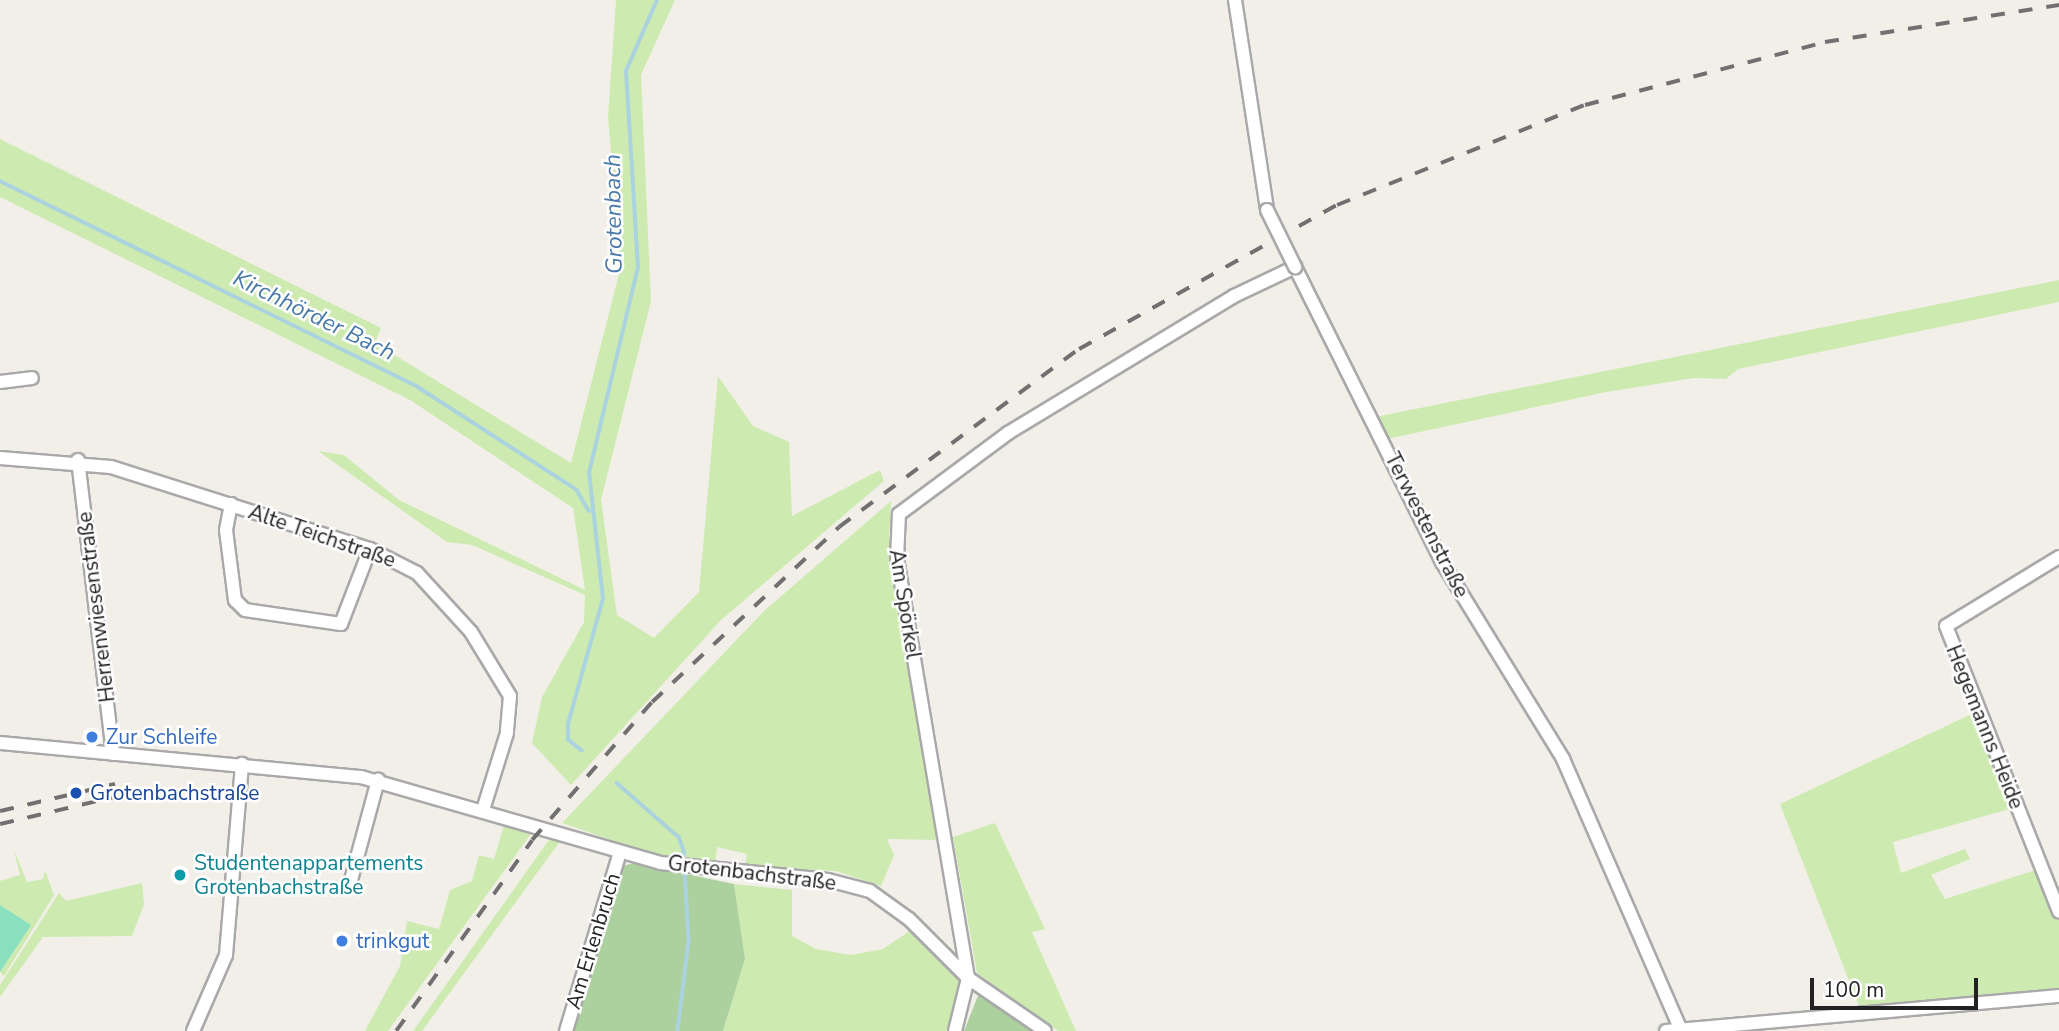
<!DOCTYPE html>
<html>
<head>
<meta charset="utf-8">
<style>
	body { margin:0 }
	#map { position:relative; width:2059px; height:1031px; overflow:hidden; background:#f2efe9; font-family:"Nunito Sans",sans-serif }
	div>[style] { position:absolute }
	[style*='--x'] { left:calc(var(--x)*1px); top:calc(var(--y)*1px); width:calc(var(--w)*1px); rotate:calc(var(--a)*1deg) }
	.grass>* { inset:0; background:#cdebb0 }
	.forest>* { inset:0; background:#add19e }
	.pitch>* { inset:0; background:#88e0be }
	.stream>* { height:3.5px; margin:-1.75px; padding:0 1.75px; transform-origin:1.75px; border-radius:1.75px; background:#aad3df }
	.roads { filter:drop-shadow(2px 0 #a9a9a9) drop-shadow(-2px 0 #a9a9a9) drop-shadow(0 2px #a9a9a9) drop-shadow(0 -2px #a9a9a9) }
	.minor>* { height:12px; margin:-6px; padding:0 6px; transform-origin:6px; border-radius:6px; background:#fff }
	.rail>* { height:3.5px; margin-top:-1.75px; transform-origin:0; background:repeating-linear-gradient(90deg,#707070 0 14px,transparent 0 28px) }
	.bridges { filter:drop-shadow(2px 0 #a9a9a9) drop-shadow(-2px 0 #a9a9a9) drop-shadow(0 2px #a9a9a9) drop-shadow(0 -2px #a9a9a9) }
	.minor-bridge>* { height:12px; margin:-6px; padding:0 6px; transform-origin:6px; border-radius:6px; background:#fff }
	.dots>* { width:19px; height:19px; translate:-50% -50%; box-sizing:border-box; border:4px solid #fff; border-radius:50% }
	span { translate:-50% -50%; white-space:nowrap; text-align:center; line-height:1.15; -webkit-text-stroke:5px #fff; paint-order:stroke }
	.street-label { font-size:21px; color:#222 }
	.shop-label { font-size:21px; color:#366cbe }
	.left { translate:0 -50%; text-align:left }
	.transit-label { font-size:21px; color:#164399 }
	.culture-label { font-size:21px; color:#0d838f }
	.water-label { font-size:23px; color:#4a7aab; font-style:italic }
	.scale { position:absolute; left:1810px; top:978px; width:168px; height:32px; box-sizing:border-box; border:4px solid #222; border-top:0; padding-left:9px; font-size:21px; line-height:24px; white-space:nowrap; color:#222; -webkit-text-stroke:5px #fff; paint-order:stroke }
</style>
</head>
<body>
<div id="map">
	<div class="grass">
		<i style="clip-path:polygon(616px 0,675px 0,641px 75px,651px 301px,601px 500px,617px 615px,654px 638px,699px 592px,718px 376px,753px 426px,789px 442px,792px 516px,880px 470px,884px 481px,721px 620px,571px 785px,532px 743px,542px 697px,584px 622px,585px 595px,472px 545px,447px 542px,318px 451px,344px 455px,399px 500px,585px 590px,573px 508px,410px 400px,0 197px,0 139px,381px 328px,375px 343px,571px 463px,621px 266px,608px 117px)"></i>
		<i style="clip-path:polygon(2059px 280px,2059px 302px,1738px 369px,1726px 379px,1694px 378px,1606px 392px,1387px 439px,1375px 417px)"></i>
		<i style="clip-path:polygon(891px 501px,889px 535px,940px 840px,887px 839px,894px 855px,881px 886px,836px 871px,745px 867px,747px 854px,717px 847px,715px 865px,652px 854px,562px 823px,764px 611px)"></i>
		<i style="clip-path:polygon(1978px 711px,2020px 806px,1893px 842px,1901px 873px,1965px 849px,1970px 859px,1931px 875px,1945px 899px,2045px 867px,2059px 911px,2059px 996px,1862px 1014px,1780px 804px)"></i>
		<i style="clip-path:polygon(505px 822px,533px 831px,388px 1031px,365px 1031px,400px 966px,407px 921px,439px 929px,450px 890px,472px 881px,479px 855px,494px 859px)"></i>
		<i style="clip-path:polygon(995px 823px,1045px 929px,1032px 932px,1076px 1031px,1058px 1031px,977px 973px,953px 837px)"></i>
		<i style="clip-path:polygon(551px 837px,561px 840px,422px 1031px,413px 1031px)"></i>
		<i style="clip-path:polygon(14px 850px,27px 882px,43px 879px,45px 870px,54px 895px,4px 976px,0 972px,30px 925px,0 905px,0 881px,20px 875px)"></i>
		<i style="clip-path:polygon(142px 883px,144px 904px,132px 936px,43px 937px,0 997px,0 985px,59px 893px,66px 901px)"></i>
		<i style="clip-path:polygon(734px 884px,792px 890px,792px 936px,816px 949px,851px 955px,883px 949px,911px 930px,962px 984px,946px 1031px,723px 1031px,745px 959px)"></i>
	</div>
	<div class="forest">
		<i style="clip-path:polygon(634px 863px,734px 884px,745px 959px,723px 1031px,571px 1031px,619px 867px)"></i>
		<i style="clip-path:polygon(979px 993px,1034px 1031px,964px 1031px)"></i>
	</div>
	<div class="pitch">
		<i style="clip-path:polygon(0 905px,31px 925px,0 972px)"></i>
	</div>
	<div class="stream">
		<i style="--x:0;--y:181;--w:466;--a:26.2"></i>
		<i style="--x:418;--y:387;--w:189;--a:32.9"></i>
		<i style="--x:577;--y:490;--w:24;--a:60"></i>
		<i style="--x:582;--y:751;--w:18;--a:-142"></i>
		<i style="--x:568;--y:740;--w:16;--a:-90"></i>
		<i style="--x:568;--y:724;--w:130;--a:-74.4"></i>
		<i style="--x:603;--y:599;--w:127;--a:-96.3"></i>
		<i style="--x:589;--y:473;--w:212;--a:-76.6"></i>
		<i style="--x:638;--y:267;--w:196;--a:-93.5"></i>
		<i style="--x:626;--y:71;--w:77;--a:-66.4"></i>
		<i style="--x:617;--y:783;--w:82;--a:41.1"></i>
		<i style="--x:679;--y:837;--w:15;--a:70"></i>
		<i style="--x:684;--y:851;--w:90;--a:86.8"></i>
		<i style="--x:689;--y:941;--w:91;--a:97"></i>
	</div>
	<div class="roads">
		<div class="minor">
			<i style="--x:1235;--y:0;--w:212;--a:81.3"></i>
			<i style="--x:0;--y:382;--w:32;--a:-7"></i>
			<i style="--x:0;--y:458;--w:111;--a:4.6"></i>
			<i style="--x:111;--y:467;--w:272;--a:17.6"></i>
			<i style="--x:370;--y:549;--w:53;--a:27.1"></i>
			<i style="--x:417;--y:573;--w:80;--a:47.5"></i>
			<i style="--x:471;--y:632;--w:75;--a:58.6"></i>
			<i style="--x:510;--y:696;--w:37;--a:95"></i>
			<i style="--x:507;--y:733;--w:81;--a:107.3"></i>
			<i style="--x:78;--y:460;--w:296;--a:83.2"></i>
			<i style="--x:231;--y:504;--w:26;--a:101"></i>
			<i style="--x:226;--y:530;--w:71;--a:82.7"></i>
			<i style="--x:235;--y:600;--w:14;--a:45"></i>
			<i style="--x:245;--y:610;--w:97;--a:8.3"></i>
			<i style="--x:341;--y:624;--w:80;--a:-68.9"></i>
			<i style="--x:2059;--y:557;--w:132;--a:148.6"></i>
			<i style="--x:1946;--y:626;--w:307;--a:68.4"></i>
			<i style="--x:0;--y:743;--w:363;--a:5.4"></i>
			<i style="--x:361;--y:777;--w:311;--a:16"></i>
			<i style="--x:660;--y:863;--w:169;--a:5.8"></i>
			<i style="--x:828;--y:880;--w:43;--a:14.7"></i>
			<i style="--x:870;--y:891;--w:48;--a:35.7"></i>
			<i style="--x:909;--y:919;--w:83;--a:45"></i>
			<i style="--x:968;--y:978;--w:93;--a:34.5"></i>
			<i style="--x:351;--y:880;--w:104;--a:-74.9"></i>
			<i style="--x:193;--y:1031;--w:83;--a:-66.5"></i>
			<i style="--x:226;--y:955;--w:192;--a:-85.2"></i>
			<i style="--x:566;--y:1031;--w:187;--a:-73.2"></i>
			<i style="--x:955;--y:1031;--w:55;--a:-76.2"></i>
			<i style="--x:968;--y:978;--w:425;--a:-99.6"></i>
			<i style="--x:897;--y:559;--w:45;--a:-87.5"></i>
			<i style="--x:899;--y:514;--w:136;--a:-36.6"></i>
			<i style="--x:1008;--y:433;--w:264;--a:-31.2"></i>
			<i style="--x:1234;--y:296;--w:68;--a:-25.4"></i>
			<i style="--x:1295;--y:267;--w:330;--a:63.5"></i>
			<i style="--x:1442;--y:562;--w:231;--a:58.4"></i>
			<i style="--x:1563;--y:759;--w:296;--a:66.5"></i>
			<i style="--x:1666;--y:1031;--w:395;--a:-5.1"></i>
		</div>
	</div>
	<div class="rail">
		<i style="--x:0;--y:811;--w:118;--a:-13.2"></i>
		<i style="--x:0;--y:824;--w:121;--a:-13.3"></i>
		<i style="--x:396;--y:1031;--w:234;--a:-54.5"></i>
		<i style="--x:532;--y:840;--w:183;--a:-49"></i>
		<i style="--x:652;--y:702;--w:256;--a:-43.1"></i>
		<i style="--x:839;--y:527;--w:299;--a:-36.6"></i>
		<i style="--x:1079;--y:349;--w:295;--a:-29.2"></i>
		<i style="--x:1337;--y:205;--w:267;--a:-22"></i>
		<i style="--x:1585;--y:105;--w:248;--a:-14.7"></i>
		<i style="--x:1825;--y:42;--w:237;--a:-9"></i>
	</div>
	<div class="bridges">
		<div class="minor-bridge">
			<i style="--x:1267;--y:210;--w:64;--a:63.8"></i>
		</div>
	</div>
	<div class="dots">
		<i style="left:92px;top:737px;background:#3f7fe0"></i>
		<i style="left:76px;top:793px;background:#1a4fb4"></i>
		<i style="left:180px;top:875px;background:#0f9aa8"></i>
		<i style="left:342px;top:941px;background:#3f7fe0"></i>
	</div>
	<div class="street-label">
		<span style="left:1427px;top:525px;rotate:63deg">Terwestenstraße</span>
		<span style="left:322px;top:536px;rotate:19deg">Alte Teichstraße</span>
		<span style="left:905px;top:604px;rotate:81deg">Am Spörkel</span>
		<span style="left:96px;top:607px;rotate:-97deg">Herrenwiesenstraße</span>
		<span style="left:1985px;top:727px;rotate:68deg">Hegemanns Heide</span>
		<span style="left:752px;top:873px;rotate:7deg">Grotenbachstraße</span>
		<span style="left:593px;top:941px;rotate:-73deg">Am Erlenbruch</span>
	</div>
	<div class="shop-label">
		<span class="left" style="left:106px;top:737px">Zur Schleife</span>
		<span class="left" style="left:356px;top:941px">trinkgut</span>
	</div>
	<div class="transit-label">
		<span class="left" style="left:90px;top:793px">Grotenbachstraße</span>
	</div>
	<div class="culture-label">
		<span class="left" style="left:194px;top:875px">Studentenappartements<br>Grotenbachstraße</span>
	</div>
	<div class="water-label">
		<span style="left:614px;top:214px;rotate:-91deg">Grotenbach</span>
		<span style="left:314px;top:316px;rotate:26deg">Kirchhörder Bach</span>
	</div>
	<div class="scale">100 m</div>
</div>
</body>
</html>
